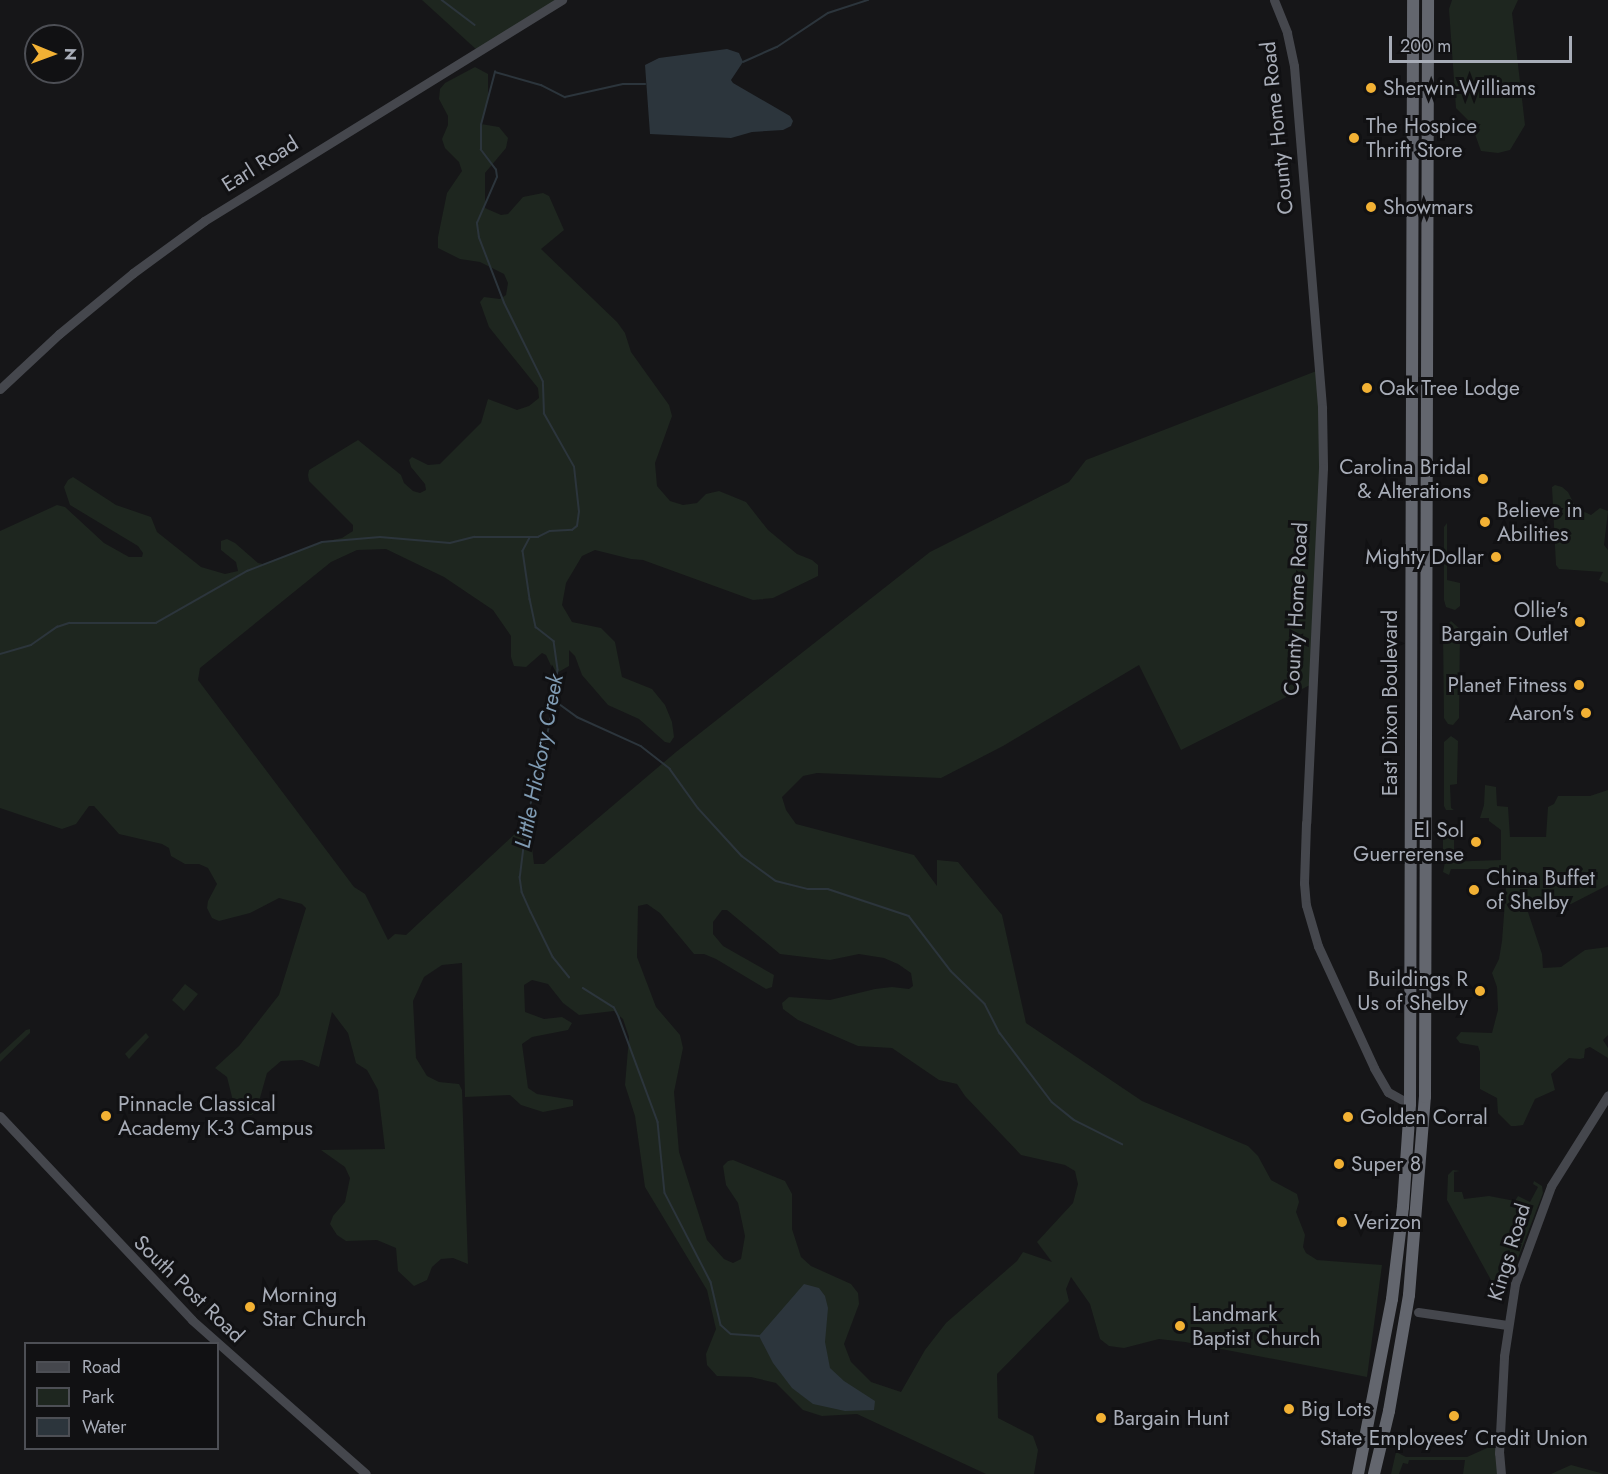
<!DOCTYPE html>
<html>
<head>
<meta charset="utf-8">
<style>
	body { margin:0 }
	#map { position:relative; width:1608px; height:1474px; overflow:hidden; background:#161618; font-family:Jost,sans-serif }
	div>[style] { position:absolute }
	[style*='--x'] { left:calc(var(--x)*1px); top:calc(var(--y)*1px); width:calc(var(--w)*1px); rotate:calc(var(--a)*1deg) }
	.green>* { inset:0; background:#1e261f }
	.water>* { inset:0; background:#2c353c }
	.stream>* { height:1.5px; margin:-0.75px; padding:0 0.75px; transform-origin:0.75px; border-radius:0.75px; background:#2c353c }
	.secondary>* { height:9px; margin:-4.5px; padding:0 4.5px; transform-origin:4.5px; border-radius:4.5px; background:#45474d }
	.highway>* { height:12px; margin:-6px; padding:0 6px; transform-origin:6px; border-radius:6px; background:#63666e }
	.dots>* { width:16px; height:16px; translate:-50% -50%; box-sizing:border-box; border:3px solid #111113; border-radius:50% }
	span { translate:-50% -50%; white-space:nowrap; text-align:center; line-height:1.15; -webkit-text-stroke:6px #111113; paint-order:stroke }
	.poi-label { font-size:21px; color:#a8adb8 }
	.left { translate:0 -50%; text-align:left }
	.right { translate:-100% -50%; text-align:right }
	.street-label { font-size:21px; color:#a8adb8 }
	.water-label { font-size:22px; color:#7f9bb3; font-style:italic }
	.legend { position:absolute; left:24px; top:1342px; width:195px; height:108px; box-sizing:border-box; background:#111113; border:2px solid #4d4f55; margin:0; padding:8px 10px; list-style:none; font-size:18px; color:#a8adb8 }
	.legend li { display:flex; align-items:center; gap:12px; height:30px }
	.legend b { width:30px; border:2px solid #4d4f55 }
	.north { position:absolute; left:24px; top:24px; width:60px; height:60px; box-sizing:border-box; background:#111113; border:2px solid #4d4f55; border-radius:50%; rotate:91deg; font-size:16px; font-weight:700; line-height:24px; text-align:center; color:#a8adb8 }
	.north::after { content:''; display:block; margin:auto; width:21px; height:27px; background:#f2b134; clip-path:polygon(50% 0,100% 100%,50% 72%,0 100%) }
	.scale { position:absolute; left:1389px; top:36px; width:183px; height:27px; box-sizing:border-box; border:3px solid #a8adb8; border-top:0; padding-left:8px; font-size:18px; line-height:21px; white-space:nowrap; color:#a8adb8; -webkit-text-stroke:4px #111113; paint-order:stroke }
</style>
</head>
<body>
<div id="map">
	<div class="green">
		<i style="clip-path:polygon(422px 0,562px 0,478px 51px)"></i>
		<i style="clip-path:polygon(1452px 0,1518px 0,1512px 13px,1525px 125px,1510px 150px,1498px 153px,1481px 151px,1471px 123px,1456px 108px,1449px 9px)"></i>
		<i style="clip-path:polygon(evenodd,475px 67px,488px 74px,488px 99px,481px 124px,499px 127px,508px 138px,506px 148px,485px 173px,485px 208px,501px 215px,508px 214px,523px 197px,543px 193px,549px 196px,564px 230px,541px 249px,617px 322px,625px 333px,631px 352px,669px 405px,672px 416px,655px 463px,657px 486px,670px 501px,683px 505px,697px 503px,706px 494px,719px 491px,746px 502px,768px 530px,797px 554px,812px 560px,818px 565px,818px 576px,773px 598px,753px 600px,643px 560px,631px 559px,595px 550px,582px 556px,566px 583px,562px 605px,572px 622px,601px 628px,615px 642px,622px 677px,652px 689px,665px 705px,672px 722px,674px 737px,670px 743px,665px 742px,639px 719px,608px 705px,582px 675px,575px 656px,569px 650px,569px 666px,555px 674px,546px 655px,542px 653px,526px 667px,514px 666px,511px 657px,511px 636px,493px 610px,444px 577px,386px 549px,357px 550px,331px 562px,200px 668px,198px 680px,354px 887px,365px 894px,388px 940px,395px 934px,406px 935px,517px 832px,530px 830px,534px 864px,544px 864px,676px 752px,930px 552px,1069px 482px,1086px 460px,1319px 370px,1322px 408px,1312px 684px,1181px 750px,1139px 665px,1003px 746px,941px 778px,817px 773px,803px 776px,782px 797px,786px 810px,796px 824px,914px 855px,937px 886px,937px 860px,958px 862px,1002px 915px,1026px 1023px,1142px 1101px,1248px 1146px,1258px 1156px,1271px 1180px,1297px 1194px,1299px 1202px,1296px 1212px,1305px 1235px,1303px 1247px,1306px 1253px,1317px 1260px,1382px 1265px,1367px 1377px,1185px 1342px,1159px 1339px,1124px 1348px,1109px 1346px,1100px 1339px,1090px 1304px,1071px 1277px,1066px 1289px,1069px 1301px,997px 1374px,998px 1418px,1033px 1436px,1038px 1450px,1034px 1474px,986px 1474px,857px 1414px,822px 1416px,803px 1410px,776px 1383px,751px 1377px,717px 1376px,707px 1365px,706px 1354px,716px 1329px,707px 1290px,645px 1187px,635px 1116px,625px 1085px,629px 1037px,623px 1019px,614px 1011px,579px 1015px,563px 1003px,548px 984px,532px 980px,524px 985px,525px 1012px,544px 1019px,562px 1017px,572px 1023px,568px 1030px,532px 1037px,522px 1044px,528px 1088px,537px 1094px,573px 1100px,573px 1106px,543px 1112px,521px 1105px,510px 1095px,465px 1097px,462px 963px,442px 965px,424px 977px,413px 1001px,416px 1058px,427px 1076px,439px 1082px,459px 1084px,462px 1090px,468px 1264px,453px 1258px,441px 1259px,432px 1267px,427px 1280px,414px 1286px,398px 1271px,396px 1248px,377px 1240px,346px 1241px,337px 1235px,330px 1224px,333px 1216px,345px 1202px,350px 1178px,345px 1167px,321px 1150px,385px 1149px,378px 1090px,367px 1070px,356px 1063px,348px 1033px,332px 1012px,319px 1067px,302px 1060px,281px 1061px,267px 1073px,256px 1112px,251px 1115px,239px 1111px,234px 1105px,227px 1077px,215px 1068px,239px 1046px,279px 995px,306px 908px,302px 904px,279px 898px,250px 913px,219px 921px,212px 918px,207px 908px,208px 901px,217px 884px,208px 868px,199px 864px,185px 864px,171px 856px,169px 848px,162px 844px,119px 834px,94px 806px,89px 806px,76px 824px,62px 829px,0 808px,0 531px,57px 505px,65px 507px,104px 543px,129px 557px,142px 557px,143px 553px,138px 546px,70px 505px,64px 487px,68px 480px,73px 477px,116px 505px,151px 517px,157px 532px,201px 567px,225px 574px,238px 571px,236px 562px,221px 550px,221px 541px,227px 539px,235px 543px,258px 563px,263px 564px,322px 542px,342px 538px,353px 531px,353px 525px,309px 481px,308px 475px,309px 470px,358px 440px,401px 475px,404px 483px,413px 491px,420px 493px,426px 490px,425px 484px,411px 467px,409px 460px,412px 457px,428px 465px,440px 464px,481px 423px,488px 399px,517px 410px,529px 406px,539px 398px,538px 388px,489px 327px,480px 302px,484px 297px,500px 299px,506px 295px,508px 283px,504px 274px,480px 262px,460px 259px,438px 248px,438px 237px,447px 193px,462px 171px,459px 162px,445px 148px,442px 139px,448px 125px,448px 116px,439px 99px,440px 89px,445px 83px,475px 67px,647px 904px,660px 913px,694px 954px,704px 954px,716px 959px,766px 989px,772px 987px,774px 975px,723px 946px,713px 934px,713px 922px,722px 910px,727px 910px,780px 954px,830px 960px,859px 954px,884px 958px,898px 964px,911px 973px,913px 986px,909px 989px,892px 987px,875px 989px,830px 1000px,789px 997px,782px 1003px,783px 1009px,798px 1020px,858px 1046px,892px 1048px,939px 1080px,957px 1084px,965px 1096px,1021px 1155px,1065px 1165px,1075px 1171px,1078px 1184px,1073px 1203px,1037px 1242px,1052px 1262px,1023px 1252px,1017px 1261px,946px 1323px,925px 1350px,901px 1392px,871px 1382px,851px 1362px,844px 1344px,859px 1304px,858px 1293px,851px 1284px,811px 1266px,801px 1257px,792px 1229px,792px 1194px,785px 1181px,733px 1160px,728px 1161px,723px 1166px,726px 1185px,738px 1203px,745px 1236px,741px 1259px,733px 1263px,724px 1259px,707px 1240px,679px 1152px,674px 1092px,683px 1048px,680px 1035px,656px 1007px,637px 957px,638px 906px,647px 904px)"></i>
		<i style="clip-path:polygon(1555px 485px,1562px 487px,1568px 492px,1576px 508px,1591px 515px,1600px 508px,1608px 511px,1604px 545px,1608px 550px,1608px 583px,1599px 580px,1603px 572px,1559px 569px,1556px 565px,1552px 487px)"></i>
		<i style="clip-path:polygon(1447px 523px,1447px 580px,1460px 583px,1460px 606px,1455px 610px,1446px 607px,1444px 600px,1444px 527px)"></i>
		<i style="clip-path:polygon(1451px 621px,1460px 629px,1459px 718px,1453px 725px,1448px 724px,1444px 718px,1443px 630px)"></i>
		<i style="clip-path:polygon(1451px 736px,1458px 741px,1457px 784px,1450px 785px,1451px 808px,1454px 810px,1446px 810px,1444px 806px,1444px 742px)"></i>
		<i style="clip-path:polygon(1485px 785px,1496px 787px,1497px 806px,1508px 807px,1510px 837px,1546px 837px,1548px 807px,1554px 804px,1558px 796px,1590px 796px,1608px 790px,1608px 885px,1571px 904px,1532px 907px,1528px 912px,1542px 954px,1543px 968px,1561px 967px,1585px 950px,1608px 947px,1608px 1035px,1603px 1040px,1608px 1048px,1608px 1058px,1590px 1047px,1585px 1049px,1584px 1058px,1580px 1059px,1569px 1058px,1551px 1074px,1555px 1090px,1535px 1099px,1523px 1125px,1516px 1126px,1511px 1126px,1498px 1113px,1497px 1098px,1480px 1089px,1480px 1052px,1478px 1046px,1460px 1043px,1456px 1038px,1461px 1032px,1492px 1033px,1498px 1010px,1497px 987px,1492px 973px,1499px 959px,1502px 941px,1507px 875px,1486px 869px,1451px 869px,1449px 875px,1443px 872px,1445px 862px,1501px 860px,1501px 830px,1489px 821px,1489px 818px,1480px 818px,1484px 805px)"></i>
		<i style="clip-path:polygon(1450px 830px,1454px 834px,1454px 851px,1451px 856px,1446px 856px,1443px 852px,1443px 833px)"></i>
		<i style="clip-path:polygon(185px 984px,198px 994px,184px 1011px,172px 1000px)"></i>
		<i style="clip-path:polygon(30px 1029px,30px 1033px,0 1062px,0 1054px,26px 1030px)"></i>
		<i style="clip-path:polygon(146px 1033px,149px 1037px,129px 1059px,125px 1054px)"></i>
		<i style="clip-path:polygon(1453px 1170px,1460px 1171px,1454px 1172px,1454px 1192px,1462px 1192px,1464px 1199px,1489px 1196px,1515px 1201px,1518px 1196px,1530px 1202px,1538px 1187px,1533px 1184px,1534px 1181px,1542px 1186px,1543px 1193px,1505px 1292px,1497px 1291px,1447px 1200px,1448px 1175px)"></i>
		<i style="clip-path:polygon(1496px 1444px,1498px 1474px,1463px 1474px,1465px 1460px,1409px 1460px,1408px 1464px,1403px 1463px,1399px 1474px,1391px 1474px,1396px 1452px,1406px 1457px,1467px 1457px)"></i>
		<i style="clip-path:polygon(1571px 1465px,1604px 1474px,1605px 1474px,1551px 1474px)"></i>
	</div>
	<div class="water">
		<i style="clip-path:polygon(727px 49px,739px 53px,743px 62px,731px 80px,733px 83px,790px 116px,793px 121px,791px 126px,783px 130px,752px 132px,731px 138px,650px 134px,645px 65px,659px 58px)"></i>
		<i style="clip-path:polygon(804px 1284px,819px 1288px,825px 1296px,828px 1308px,825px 1342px,830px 1368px,844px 1381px,875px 1401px,874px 1410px,845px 1411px,813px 1404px,792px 1388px,773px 1363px,759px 1336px)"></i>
	</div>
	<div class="stream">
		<i style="--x:442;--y:0;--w:41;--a:37.1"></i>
		<i style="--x:743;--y:62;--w:37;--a:-24"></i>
		<i style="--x:777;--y:47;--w:61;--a:-33.7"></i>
		<i style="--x:828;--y:13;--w:42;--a:-18"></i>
		<i style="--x:530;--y:538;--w:15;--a:118"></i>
		<i style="--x:523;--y:551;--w:49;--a:81.7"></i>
		<i style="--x:530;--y:599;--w:29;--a:78"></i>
		<i style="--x:536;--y:627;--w:23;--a:38"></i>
		<i style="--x:554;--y:641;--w:29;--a:82"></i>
		<i style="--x:558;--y:670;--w:45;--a:97.6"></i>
		<i style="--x:552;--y:715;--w:86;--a:102.7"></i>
		<i style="--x:533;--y:799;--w:25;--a:113"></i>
		<i style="--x:523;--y:822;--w:17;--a:83"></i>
		<i style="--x:525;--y:839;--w:38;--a:97"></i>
		<i style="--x:520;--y:877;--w:15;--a:82"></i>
		<i style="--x:522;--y:892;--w:22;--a:66"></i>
		<i style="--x:531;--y:912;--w:50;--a:63.9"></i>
		<i style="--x:553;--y:957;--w:26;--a:51"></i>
		<i style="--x:0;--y:654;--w:32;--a:-16"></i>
		<i style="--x:31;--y:645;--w:32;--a:-35"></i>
		<i style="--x:57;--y:627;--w:13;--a:-18"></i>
		<i style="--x:69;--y:623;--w:87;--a:0"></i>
		<i style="--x:156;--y:623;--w:105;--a:-29.7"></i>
		<i style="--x:247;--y:571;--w:80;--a:-21.1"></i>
		<i style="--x:322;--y:542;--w:58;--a:-4.9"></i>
		<i style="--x:380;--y:537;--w:70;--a:4.9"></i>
		<i style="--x:450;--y:543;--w:25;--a:-14"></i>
		<i style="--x:474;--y:537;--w:64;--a:0"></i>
		<i style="--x:538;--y:537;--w:13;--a:-27"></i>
		<i style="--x:550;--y:531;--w:22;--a:-3"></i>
		<i style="--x:572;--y:530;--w:6;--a:-39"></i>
		<i style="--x:577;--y:526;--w:14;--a:-82"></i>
		<i style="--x:579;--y:512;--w:45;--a:-96.3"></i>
		<i style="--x:574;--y:467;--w:61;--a:-119.5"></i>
		<i style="--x:544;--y:414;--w:32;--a:-92"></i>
		<i style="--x:543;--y:382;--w:88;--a:-116.3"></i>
		<i style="--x:504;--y:303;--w:70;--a:-111"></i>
		<i style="--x:479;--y:238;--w:15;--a:-98"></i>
		<i style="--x:477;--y:223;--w:50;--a:-66.5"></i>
		<i style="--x:497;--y:177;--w:7;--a:-98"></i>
		<i style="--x:496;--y:170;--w:25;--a:-127"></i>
		<i style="--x:481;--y:150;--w:25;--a:-90"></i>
		<i style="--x:481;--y:125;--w:55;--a:-75.2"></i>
		<i style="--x:495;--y:72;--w:48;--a:15.8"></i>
		<i style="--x:541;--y:85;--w:27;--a:27"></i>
		<i style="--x:565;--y:97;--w:59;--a:-12.6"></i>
		<i style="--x:623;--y:84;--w:22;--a:0"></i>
		<i style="--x:555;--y:696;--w:8;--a:67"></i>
		<i style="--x:558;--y:703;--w:24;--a:36"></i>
		<i style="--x:577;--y:717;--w:70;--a:24.4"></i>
		<i style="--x:641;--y:746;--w:37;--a:38"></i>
		<i style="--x:670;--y:769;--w:48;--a:54.3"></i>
		<i style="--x:698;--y:808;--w:65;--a:47.5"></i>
		<i style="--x:742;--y:856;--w:42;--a:36.3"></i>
		<i style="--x:776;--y:881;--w:33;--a:14"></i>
		<i style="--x:808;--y:889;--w:20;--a:0"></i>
		<i style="--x:828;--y:889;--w:85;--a:18.4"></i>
		<i style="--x:909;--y:916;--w:69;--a:52.6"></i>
		<i style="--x:951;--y:971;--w:47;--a:44.1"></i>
		<i style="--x:985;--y:1004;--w:33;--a:63"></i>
		<i style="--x:1000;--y:1033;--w:86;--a:53"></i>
		<i style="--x:1052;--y:1102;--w:28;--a:39"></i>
		<i style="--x:1074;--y:1120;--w:54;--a:26.6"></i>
		<i style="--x:583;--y:988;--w:36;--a:32"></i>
		<i style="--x:614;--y:1007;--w:11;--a:63"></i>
		<i style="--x:619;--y:1017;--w:112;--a:69.6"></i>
		<i style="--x:658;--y:1122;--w:71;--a:84.4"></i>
		<i style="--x:665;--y:1193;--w:100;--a:62.7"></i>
		<i style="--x:711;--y:1282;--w:44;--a:76.9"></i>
		<i style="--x:721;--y:1325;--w:13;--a:42"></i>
		<i style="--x:731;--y:1334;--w:28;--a:4"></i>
	</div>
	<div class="secondary">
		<i style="--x:1274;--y:0;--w:35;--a:68"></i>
		<i style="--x:1287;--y:33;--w:34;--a:78"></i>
		<i style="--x:1294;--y:66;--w:343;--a:85.3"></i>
		<i style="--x:1322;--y:408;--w:60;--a:89"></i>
		<i style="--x:1323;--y:468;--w:355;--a:92.7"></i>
		<i style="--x:1306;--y:823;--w:60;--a:91.9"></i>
		<i style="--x:1304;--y:883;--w:22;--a:85"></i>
		<i style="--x:1306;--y:905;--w:43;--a:73.7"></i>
		<i style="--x:1318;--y:946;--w:134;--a:65.3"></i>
		<i style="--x:1374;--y:1068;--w:28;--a:60"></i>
		<i style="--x:1388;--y:1092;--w:25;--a:29"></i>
		<i style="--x:0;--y:389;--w:81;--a:-43"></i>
		<i style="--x:59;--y:334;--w:96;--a:-39.5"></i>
		<i style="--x:133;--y:273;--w:88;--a:-36.2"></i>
		<i style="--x:204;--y:221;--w:421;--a:-31.7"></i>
		<i style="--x:0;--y:1116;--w:280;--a:46.7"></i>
		<i style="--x:192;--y:1320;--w:232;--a:41.5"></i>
		<i style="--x:1418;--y:1312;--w:90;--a:8.3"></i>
		<i style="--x:1501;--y:1474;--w:21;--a:-95"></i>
		<i style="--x:1499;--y:1453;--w:97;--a:-87"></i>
		<i style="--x:1504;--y:1356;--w:73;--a:-81.3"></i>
		<i style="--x:1515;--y:1284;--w:104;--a:-69.8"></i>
		<i style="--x:1551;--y:1186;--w:107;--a:-57.9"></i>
	</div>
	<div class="highway">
		<i style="--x:1358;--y:1474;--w:178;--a:-79"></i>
		<i style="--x:1392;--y:1299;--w:93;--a:-83.2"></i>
		<i style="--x:1403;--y:1207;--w:103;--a:-86.1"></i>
		<i style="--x:1410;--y:1104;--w:1104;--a:-89.84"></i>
		<i style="--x:1374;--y:1474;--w:65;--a:-76.6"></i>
		<i style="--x:1389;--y:1411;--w:118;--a:-80.2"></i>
		<i style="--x:1409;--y:1295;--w:199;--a:-85.4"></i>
		<i style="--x:1425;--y:1097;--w:1097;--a:-89.84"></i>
	</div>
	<div class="dots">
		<i style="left:1371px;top:88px;background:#f2b134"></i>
		<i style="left:1354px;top:138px;background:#f2b134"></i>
		<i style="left:1371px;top:207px;background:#f2b134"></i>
		<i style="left:1367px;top:388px;background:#f2b134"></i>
		<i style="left:1483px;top:479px;background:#f2b134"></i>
		<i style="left:1485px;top:522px;background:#f2b134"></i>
		<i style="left:1496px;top:557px;background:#f2b134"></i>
		<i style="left:1580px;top:622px;background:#f2b134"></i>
		<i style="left:1579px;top:685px;background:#f2b134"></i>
		<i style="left:1586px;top:713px;background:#f2b134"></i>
		<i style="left:1476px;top:842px;background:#f2b134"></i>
		<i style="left:1474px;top:890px;background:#f2b134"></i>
		<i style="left:1480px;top:991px;background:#f2b134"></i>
		<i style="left:106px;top:1116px;background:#f2b134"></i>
		<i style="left:1348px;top:1117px;background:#f2b134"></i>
		<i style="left:1339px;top:1164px;background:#f2b134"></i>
		<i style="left:1342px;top:1222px;background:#f2b134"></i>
		<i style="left:250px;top:1307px;background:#f2b134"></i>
		<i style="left:1180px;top:1326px;background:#f2b134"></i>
		<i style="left:1289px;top:1409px;background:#f2b134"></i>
		<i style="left:1454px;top:1416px;background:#f2b134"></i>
		<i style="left:1101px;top:1418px;background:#f2b134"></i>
	</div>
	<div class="poi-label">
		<span class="left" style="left:1383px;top:88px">Sherwin-Williams</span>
		<span class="left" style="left:1366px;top:138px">The Hospice<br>Thrift Store</span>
		<span class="left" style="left:1383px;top:207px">Showmars</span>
		<span class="left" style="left:1379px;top:388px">Oak Tree Lodge</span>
		<span class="right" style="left:1471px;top:479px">Carolina Bridal<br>&amp; Alterations</span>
		<span class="left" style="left:1497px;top:522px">Believe in<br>Abilities</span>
		<span class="right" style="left:1484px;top:557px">Mighty Dollar</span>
		<span class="right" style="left:1568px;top:622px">Ollie's<br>Bargain Outlet</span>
		<span class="right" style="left:1567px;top:685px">Planet Fitness</span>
		<span class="right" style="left:1574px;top:713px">Aaron's</span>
		<span class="right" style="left:1464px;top:842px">El Sol<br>Guerrerense</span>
		<span class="left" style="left:1486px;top:890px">China Buffet<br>of Shelby</span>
		<span class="right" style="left:1468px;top:991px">Buildings R<br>Us of Shelby</span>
		<span class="left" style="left:118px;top:1116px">Pinnacle Classical<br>Academy K-3 Campus</span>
		<span class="left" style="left:1360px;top:1117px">Golden Corral</span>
		<span class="left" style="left:1351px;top:1164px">Super 8</span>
		<span class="left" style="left:1354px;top:1222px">Verizon</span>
		<span class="left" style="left:262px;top:1307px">Morning<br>Star Church</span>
		<span class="left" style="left:1192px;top:1326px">Landmark<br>Baptist Church</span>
		<span class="left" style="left:1301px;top:1409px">Big Lots</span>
		<span class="left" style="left:1113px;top:1418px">Bargain Hunt</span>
		<span style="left:1454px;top:1438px">State Employees’ Credit Union</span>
	</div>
	<div class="street-label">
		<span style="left:1277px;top:128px;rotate:-96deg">County Home Road</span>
		<span style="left:260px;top:164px;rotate:-32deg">Earl Road</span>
		<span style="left:1296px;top:609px;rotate:-87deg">County Home Road</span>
		<span style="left:1390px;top:703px;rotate:-90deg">East Dixon Boulevard</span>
		<span style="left:1509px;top:1252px;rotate:-73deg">Kings Road</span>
		<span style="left:189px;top:1289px;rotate:44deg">South Post Road</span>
	</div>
	<div class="water-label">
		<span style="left:539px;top:761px;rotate:-79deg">Little Hickory Creek</span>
	</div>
	<ul class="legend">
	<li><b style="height:8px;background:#45474d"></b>Road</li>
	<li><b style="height:16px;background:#1e261f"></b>Park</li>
	<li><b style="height:16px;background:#2c353c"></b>Water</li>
	</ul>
	<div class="north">N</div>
	<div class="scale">200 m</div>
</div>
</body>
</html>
